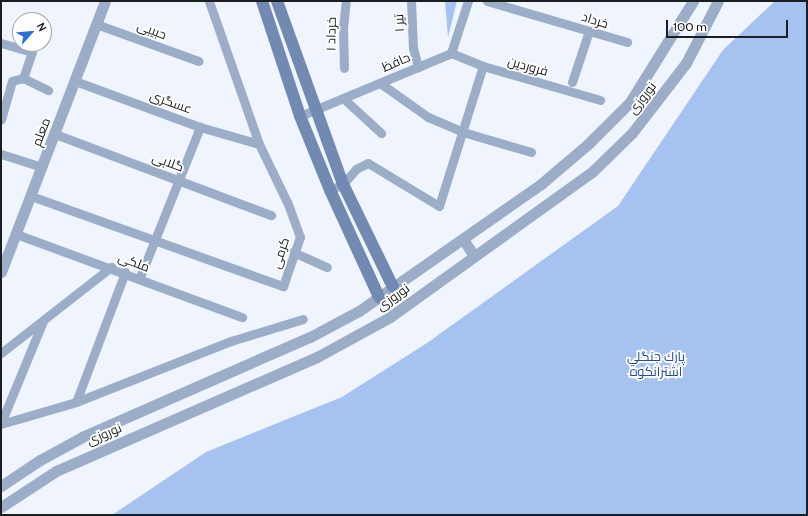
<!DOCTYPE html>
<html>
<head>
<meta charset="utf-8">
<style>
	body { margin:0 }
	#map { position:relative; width:808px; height:516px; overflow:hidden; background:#eff4fd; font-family:Cabin,Cairo,sans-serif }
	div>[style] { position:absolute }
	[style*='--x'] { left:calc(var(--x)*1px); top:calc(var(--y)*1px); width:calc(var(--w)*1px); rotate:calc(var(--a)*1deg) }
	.green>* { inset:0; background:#a5c2f1 }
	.minor>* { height:9px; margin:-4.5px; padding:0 4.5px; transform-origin:4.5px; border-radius:4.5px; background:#9cadc8 }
	.tertiary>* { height:11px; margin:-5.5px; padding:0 5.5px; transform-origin:5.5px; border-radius:5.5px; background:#9cadc8 }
	.secondary>* { height:12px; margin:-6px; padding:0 6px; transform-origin:6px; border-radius:6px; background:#728ab1 }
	span { translate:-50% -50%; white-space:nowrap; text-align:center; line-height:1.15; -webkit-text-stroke:3.5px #fff; paint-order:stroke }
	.street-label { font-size:13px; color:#1b1e21 }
	.park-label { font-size:13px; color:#234e96 }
	.frame { position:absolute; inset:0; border:2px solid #1b1e21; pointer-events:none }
	.north { position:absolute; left:12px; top:12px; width:40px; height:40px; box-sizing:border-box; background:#fff; border:1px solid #a4a5a6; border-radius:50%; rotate:63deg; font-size:11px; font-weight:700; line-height:16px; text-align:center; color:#1b1e21 }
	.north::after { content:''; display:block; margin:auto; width:14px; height:18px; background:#2b6dda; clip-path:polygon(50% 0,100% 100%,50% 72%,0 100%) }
	.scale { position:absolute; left:666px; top:20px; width:122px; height:18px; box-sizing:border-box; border:2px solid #1b1e21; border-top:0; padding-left:5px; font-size:12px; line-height:14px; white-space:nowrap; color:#1b1e21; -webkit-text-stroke:3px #fff; paint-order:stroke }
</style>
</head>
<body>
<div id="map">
	<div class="green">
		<i style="clip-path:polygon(445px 1px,457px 1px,448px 37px)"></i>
		<i style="clip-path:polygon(775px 1px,807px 1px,807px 515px,112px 515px,206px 452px,342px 397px,427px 343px,618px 206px,723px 50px)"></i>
	</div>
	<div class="minor">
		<i style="--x:411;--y:1;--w:47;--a:87.6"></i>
		<i style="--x:413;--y:48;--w:20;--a:75"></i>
		<i style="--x:487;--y:1;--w:146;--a:16.3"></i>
		<i style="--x:96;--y:24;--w:109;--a:19.8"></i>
		<i style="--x:1;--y:43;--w:32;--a:16"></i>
		<i style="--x:32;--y:52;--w:28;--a:109"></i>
		<i style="--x:23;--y:78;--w:11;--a:165"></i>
		<i style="--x:12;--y:81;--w:40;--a:106"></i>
		<i style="--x:451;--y:53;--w:35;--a:22"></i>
		<i style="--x:483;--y:66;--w:122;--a:16.2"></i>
		<i style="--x:344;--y:68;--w:40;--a:-91.4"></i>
		<i style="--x:343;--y:28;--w:27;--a:-84"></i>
		<i style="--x:23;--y:78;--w:28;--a:26"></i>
		<i style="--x:75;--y:81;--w:133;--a:20.2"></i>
		<i style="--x:200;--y:127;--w:61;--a:16.1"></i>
		<i style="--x:572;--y:82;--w:54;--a:-71.6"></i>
		<i style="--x:380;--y:83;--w:59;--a:35.3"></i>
		<i style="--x:428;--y:117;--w:38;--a:23"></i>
		<i style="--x:463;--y:132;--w:71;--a:16.4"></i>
		<i style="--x:343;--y:98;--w:52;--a:42.6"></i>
		<i style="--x:300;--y:116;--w:164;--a:-22.6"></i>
		<i style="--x:451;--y:53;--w:55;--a:-71.9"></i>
		<i style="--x:55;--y:134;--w:231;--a:20.6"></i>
		<i style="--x:1;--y:154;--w:43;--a:17.6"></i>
		<i style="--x:330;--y:190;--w:14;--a:-25"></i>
		<i style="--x:343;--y:184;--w:20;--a:-49"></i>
		<i style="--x:356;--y:169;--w:13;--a:-27"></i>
		<i style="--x:368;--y:163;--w:83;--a:31.2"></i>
		<i style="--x:439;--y:206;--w:147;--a:-72.6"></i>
		<i style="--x:31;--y:196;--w:268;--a:19.7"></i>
		<i style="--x:283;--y:286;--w:52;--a:-70.9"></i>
		<i style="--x:300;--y:237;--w:37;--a:-110"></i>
		<i style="--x:287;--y:202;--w:64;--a:-115.8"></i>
		<i style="--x:259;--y:144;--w:151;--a:-109.3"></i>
		<i style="--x:16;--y:234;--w:241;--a:20.2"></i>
		<i style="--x:293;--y:252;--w:37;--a:24"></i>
		<i style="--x:140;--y:277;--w:162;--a:-68.2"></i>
		<i style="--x:1;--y:353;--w:140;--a:-38"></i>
		<i style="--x:76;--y:402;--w:139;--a:-69.3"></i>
		<i style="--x:1;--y:423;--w:110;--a:-67.6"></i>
		<i style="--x:1;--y:424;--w:78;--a:-16.3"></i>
		<i style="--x:76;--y:402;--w:167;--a:-21.5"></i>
		<i style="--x:231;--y:341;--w:75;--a:-17"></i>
	</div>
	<div class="tertiary">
		<i style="--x:463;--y:239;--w:20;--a:57"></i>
		<i style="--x:1;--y:272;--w:290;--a:-69"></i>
		<i style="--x:1;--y:486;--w:47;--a:-33.7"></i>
		<i style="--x:40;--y:460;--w:50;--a:-28.6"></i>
		<i style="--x:84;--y:436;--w:247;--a:-23.7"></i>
		<i style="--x:310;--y:337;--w:55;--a:-28"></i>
		<i style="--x:359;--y:311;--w:222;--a:-34.9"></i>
		<i style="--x:541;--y:184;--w:62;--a:-40.4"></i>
		<i style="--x:588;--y:144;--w:59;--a:-45"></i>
		<i style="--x:630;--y:102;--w:119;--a:-58"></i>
		<i style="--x:1;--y:507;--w:66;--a:-33.2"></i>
		<i style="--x:56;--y:471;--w:285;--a:-23.6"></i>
		<i style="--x:317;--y:357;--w:83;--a:-28.7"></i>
		<i style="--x:390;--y:317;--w:249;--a:-35.7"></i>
		<i style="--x:592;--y:172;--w:56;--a:-44.3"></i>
		<i style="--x:632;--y:133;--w:88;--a:-52.4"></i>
		<i style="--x:686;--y:63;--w:70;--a:-62.7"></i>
	</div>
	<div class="secondary">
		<i style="--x:262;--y:1;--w:121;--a:71.7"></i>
		<i style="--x:300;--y:116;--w:80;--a:67.9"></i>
		<i style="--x:330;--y:190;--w:118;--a:65.4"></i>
		<i style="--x:277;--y:1;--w:195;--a:70.2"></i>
		<i style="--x:343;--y:184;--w:114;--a:64.1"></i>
	</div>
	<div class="street-label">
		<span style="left:595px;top:20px;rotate:17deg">خرداد</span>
		<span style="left:399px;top:23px;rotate:-93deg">تیر ۱</span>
		<span style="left:152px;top:30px;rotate:20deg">حبیبی</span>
		<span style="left:331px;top:34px;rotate:-89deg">خرداد ۱</span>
		<span style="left:396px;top:62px;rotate:-23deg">حافظ</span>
		<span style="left:528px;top:66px;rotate:16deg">فروردین</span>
		<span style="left:642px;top:98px;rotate:-52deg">نوروزی</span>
		<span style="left:171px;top:102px;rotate:20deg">عسگری</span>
		<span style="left:41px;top:132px;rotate:-69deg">معلم</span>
		<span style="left:168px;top:162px;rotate:20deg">گلابی</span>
		<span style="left:280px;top:253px;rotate:-72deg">کرمی</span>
		<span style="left:134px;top:262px;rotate:21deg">ملکی</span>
		<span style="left:393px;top:297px;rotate:-35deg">نوروزی</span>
		<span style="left:104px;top:434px;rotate:-23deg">نوروزی</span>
	</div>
	<div class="park-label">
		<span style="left:656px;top:364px">پارك جنگلي<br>اشترانكوه</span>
	</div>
	<div class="frame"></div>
	<div class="north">N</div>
	<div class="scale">100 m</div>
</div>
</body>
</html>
